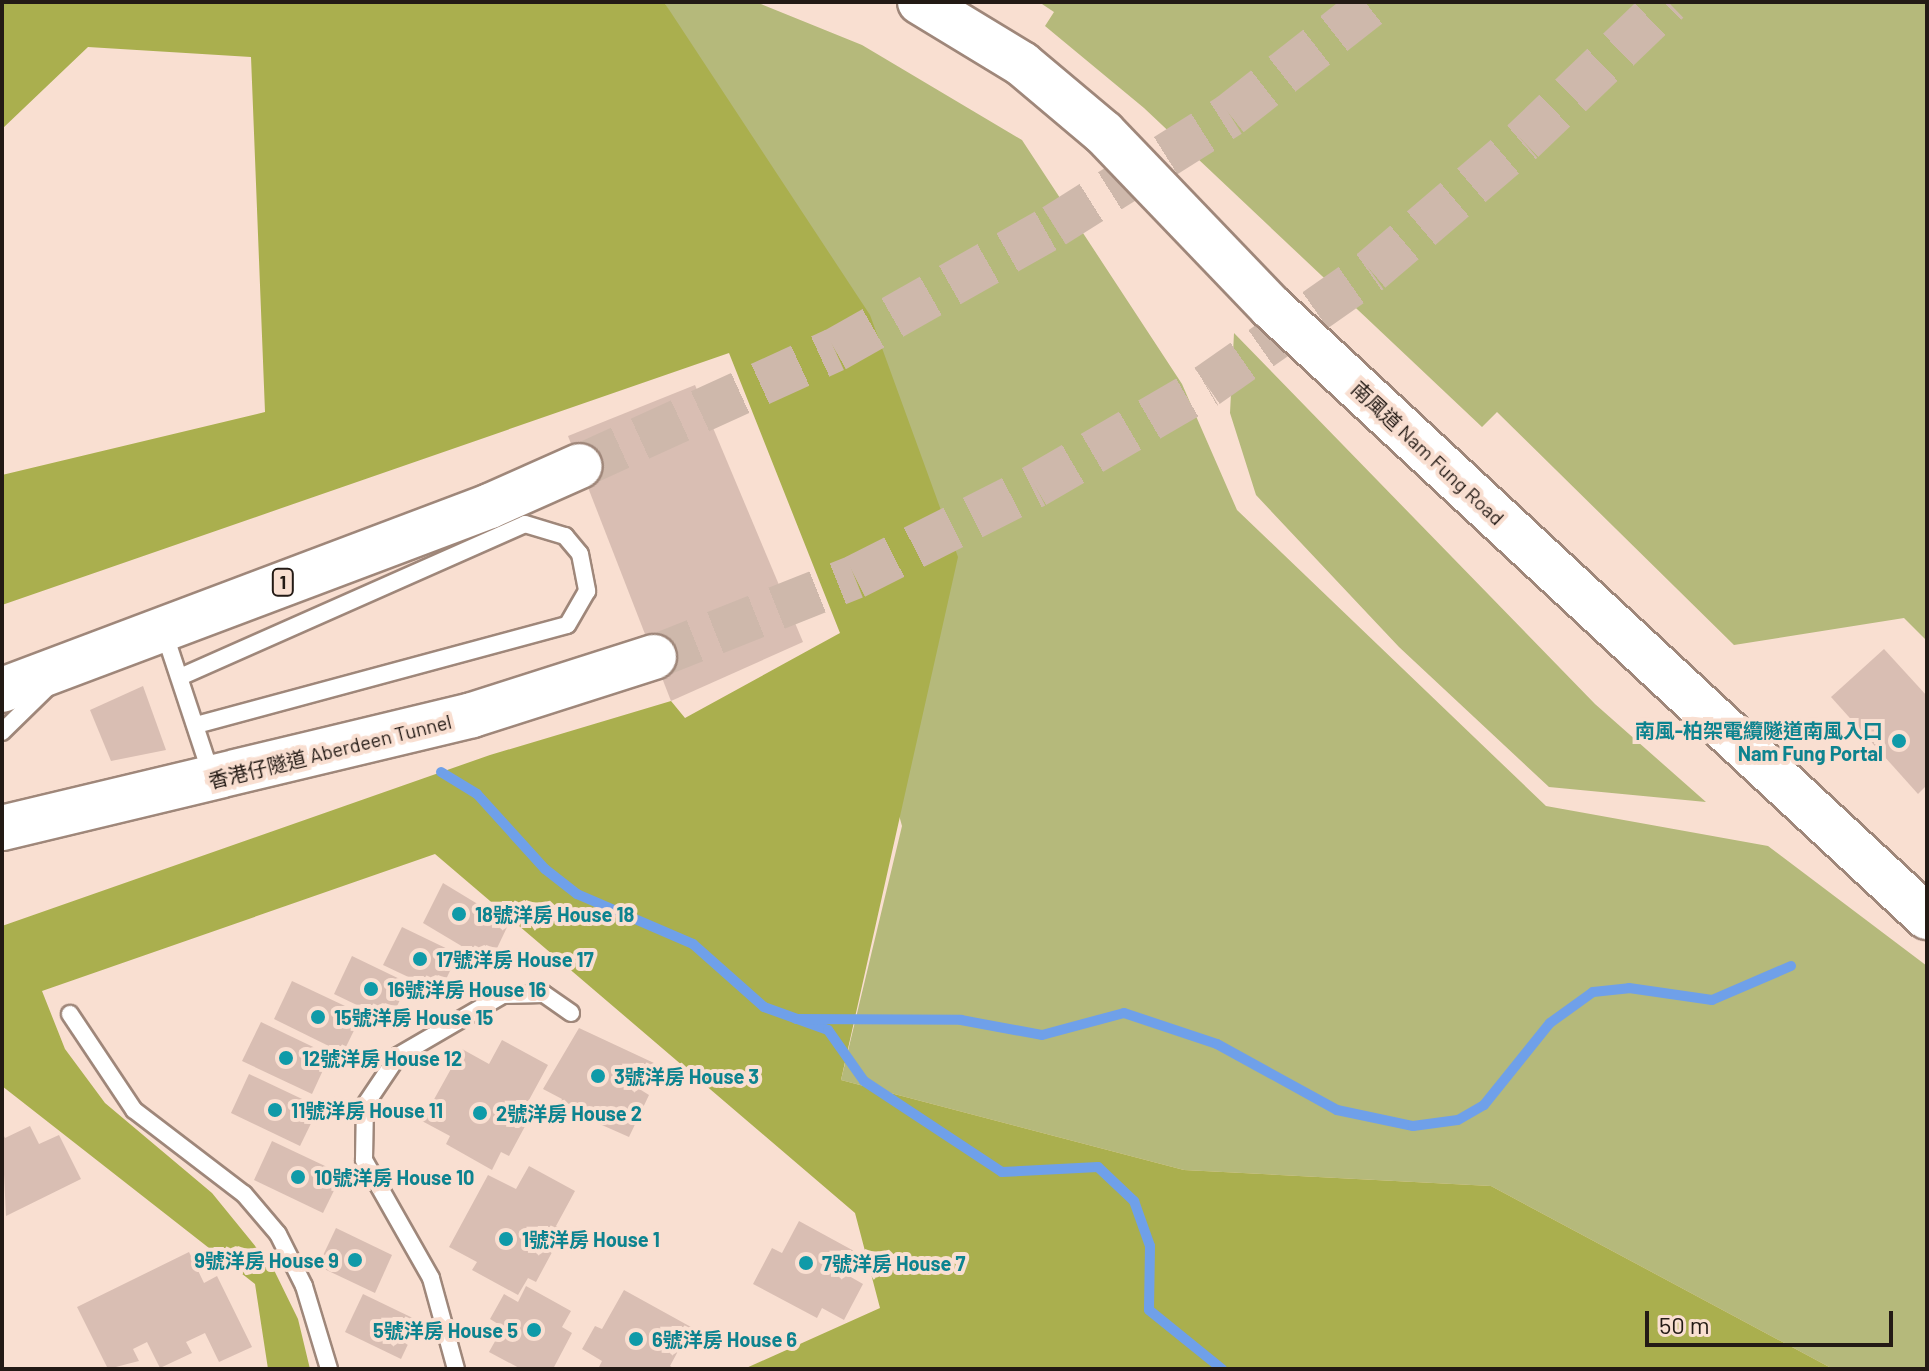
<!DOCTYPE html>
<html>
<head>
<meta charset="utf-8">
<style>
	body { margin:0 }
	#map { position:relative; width:1929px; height:1371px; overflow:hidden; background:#f9dfd1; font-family:Barlow,"Noto Sans TC",sans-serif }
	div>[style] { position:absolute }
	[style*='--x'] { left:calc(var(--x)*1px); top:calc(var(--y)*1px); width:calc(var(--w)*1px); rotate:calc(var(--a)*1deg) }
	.green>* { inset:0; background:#b5b97b }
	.forest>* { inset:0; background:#aaaf4e }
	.stream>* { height:10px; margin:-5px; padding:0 5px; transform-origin:5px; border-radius:5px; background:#6fa0e9 }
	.building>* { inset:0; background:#d9beb3 }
	.highway-tunnel>* { height:44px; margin-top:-22px; transform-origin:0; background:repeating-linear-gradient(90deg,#ceb8ab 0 44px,transparent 0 66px) }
	.roads { filter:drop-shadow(2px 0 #9f877a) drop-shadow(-2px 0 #9f877a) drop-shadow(0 2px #9f877a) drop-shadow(0 -2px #9f877a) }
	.lane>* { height:16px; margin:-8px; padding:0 8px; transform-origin:8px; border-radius:8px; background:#fff }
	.secondary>* { height:44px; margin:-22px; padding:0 22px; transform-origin:22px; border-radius:22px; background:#fff }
	.highway>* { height:44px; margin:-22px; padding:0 22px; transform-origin:22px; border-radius:22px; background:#fff }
	.dots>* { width:22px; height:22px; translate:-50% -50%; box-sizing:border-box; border:4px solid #f9dfd1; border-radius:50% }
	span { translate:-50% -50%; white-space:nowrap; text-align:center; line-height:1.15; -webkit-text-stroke:8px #f9dfd1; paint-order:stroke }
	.shield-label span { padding:2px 6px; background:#f9dfd1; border:2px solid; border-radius:6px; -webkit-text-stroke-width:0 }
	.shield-label { font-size:18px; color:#231a15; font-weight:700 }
	.street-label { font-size:20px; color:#231a15 }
	.culture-label { font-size:20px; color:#0d838f; font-weight:700 }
	.right { translate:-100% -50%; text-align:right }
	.left { translate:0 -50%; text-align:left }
	.frame { position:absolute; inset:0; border:4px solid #231a15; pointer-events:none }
	.scale { position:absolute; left:1645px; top:1311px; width:248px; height:36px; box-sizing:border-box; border:4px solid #231a15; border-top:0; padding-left:10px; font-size:24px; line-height:28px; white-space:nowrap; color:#231a15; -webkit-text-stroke:6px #f9dfd1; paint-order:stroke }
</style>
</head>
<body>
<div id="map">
	<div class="green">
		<i style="clip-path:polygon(664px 2px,756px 2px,862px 45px,1022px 140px,1182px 384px,1237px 510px,1546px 806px,1768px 846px,1927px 966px,1927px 1369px,1833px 1369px,1491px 1186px,1184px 1170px,841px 1080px,902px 826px,686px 41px)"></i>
		<i style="clip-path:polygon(1039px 2px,1927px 2px,1927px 641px,1904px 618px,1734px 645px,1497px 412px,1482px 427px,1144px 108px,1045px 26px,1054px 12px)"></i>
		<i style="clip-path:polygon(1234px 333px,1595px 704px,1706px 802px,1549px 787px,1399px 647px,1256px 495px,1230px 413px)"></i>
	</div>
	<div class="forest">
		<i style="clip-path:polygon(2px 2px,664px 2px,870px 315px,958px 557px,841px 1080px,1184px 1170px,1491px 1186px,1833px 1369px,744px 1369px,880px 1308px,855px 1213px,435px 854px,42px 991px,65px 1049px,105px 1103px,212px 1193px,273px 1268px,298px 1319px,310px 1369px,268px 1369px,255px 1284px,2px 1086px,2px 926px,490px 755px,671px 701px,685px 718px,840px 633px,729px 353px,2px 605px,2px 475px,265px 412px,251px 57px,88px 47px,2px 129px)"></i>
	</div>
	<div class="stream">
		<i style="--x:441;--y:772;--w:42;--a:31.4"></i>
		<i style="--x:477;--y:794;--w:101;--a:47.8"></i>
		<i style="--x:545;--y:869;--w:41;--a:38"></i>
		<i style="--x:577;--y:894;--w:126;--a:23.3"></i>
		<i style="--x:693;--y:944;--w:95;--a:41.6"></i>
		<i style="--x:764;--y:1007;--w:68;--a:19.8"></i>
		<i style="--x:828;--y:1030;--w:62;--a:54.8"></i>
		<i style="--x:864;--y:1081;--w:165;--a:33.4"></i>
		<i style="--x:1002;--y:1172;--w:96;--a:-3"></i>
		<i style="--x:1098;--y:1167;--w:50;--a:43.4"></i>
		<i style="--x:1134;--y:1201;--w:48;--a:70.4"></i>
		<i style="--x:1150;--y:1246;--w:64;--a:90.9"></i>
		<i style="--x:1149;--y:1310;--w:94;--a:38.9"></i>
		<i style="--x:796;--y:1019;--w:165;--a:0.3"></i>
		<i style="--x:961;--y:1020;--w:82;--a:10.5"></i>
		<i style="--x:1042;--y:1035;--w:85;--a:-15"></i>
		<i style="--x:1124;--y:1013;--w:98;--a:18.4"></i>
		<i style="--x:1217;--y:1044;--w:137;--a:28.8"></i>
		<i style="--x:1337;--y:1110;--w:78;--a:11.9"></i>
		<i style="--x:1413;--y:1126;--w:45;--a:-7.6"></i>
		<i style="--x:1458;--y:1120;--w:30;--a:-30"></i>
		<i style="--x:1484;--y:1105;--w:105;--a:-51.2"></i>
		<i style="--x:1550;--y:1023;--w:53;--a:-35.8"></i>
		<i style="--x:1593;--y:992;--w:36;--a:-6"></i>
		<i style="--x:1629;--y:988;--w:84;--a:8.2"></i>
		<i style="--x:1712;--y:1000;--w:86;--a:-23.3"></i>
	</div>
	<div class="building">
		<i style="clip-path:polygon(695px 385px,803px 642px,671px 701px,568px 436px)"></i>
		<i style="clip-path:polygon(1884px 649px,1927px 696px,1927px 785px,1918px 794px,1831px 697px)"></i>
		<i style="clip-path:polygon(143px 686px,166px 750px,111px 761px,90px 710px)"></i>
		<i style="clip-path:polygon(443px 883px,509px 923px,490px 963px,423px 923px)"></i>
		<i style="clip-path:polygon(402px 927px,458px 954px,440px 992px,383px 965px)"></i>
		<i style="clip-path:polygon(352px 956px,408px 983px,390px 1021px,334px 994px)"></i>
		<i style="clip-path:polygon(292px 981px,362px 1014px,343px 1053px,274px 1019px)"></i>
		<i style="clip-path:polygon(261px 1022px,330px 1055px,312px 1094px,242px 1061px)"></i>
		<i style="clip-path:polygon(579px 1028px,654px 1063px,641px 1090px,649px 1095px,629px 1137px,559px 1106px,562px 1099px,543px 1089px)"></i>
		<i style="clip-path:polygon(502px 1040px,548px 1065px,529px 1100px,537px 1104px,509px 1156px,501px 1152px,492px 1170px,446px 1144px,450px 1136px,422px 1121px,462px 1049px,489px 1064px)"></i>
		<i style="clip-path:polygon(249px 1074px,319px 1107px,300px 1146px,231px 1113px)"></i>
		<i style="clip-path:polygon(30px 1126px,39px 1144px,59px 1135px,81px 1179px,6px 1216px,2px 1132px,5px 1138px)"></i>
		<i style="clip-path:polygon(272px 1141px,342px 1174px,323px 1213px,254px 1180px)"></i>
		<i style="clip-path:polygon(529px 1166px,575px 1191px,556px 1226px,564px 1230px,536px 1282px,528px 1278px,518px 1295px,472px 1270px,477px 1262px,449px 1247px,488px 1175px,516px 1189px)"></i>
		<i style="clip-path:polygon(799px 1221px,854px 1251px,842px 1272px,863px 1284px,844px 1320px,822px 1308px,817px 1318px,753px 1284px,772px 1248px,782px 1253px)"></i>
		<i style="clip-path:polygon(336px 1228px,392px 1255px,375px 1293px,318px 1266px)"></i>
		<i style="clip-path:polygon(189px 1252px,204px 1283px,217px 1276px,252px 1347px,219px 1362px,205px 1333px,186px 1342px,192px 1353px,160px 1368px,147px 1342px,133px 1349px,139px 1361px,108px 1369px,77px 1307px)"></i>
		<i style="clip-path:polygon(526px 1286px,571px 1311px,562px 1327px,572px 1333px,553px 1369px,521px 1369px,489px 1352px,503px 1327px,490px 1319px,504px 1294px,518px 1302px)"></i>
		<i style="clip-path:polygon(624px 1290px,691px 1327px,670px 1366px,675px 1369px,598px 1369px,602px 1361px,582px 1349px,595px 1326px,602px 1329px)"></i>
		<i style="clip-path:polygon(363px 1294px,419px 1321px,401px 1359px,345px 1332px)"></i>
	</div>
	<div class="highway-tunnel">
		<i style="--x:580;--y:466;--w:280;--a:-24.5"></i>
		<i style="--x:835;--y:350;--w:252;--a:-29.5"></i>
		<i style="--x:1054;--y:226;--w:208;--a:-32.2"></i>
		<i style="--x:1230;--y:115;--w:183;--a:-38.1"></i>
		<i style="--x:654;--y:657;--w:216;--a:-21.7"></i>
		<i style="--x:855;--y:577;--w:202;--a:-26.8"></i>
		<i style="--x:1035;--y:486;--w:199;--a:-30.2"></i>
		<i style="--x:1207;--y:386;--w:200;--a:-35"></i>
		<i style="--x:1371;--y:271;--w:200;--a:-40.5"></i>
		<i style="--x:1523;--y:141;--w:201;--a:-43.8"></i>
	</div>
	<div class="roads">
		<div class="lane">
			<i style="--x:164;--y:632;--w:153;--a:71.7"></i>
			<i style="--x:180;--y:677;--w:377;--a:-23.9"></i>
			<i style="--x:525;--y:524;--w:42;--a:16.7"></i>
			<i style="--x:565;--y:536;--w:23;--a:50"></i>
			<i style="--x:580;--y:554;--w:38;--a:79"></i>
			<i style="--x:587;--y:591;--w:39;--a:120"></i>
			<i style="--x:567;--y:625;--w:384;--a:164.9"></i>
			<i style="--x:2;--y:732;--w:63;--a:-44.4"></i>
			<i style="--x:70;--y:1014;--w:115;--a:56.3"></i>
			<i style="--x:134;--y:1110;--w:138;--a:37.4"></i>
			<i style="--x:244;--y:1194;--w:52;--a:49.6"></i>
			<i style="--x:278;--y:1234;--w:58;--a:63.4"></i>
			<i style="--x:304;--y:1286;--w:87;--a:73.2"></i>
			<i style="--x:456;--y:1369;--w:94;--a:-105.4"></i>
			<i style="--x:431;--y:1278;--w:136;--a:-119.6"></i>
			<i style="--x:364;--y:1160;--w:55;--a:-89"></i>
			<i style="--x:365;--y:1105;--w:59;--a:-56"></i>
			<i style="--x:398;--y:1056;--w:121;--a:-30.2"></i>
			<i style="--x:503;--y:995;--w:41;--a:-1.4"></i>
			<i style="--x:544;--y:994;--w:33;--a:35"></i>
		</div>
		<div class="secondary">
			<i style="--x:920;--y:2;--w:119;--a:31.3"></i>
			<i style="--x:1022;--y:64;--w:107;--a:40.1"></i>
			<i style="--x:1104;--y:133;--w:241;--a:46.2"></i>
			<i style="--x:1271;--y:307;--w:896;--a:42.92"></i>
		</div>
		<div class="highway">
			<i style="--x:2;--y:690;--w:522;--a:-20.66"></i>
			<i style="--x:490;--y:506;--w:98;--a:-24"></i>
			<i style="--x:2;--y:828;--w:483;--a:-13.5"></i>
			<i style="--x:472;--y:715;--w:191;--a:-17.7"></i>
		</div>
	</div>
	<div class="dots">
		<i style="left:1899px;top:741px;background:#0f9aa8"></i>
		<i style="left:459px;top:914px;background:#0f9aa8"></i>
		<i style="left:420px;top:959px;background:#0f9aa8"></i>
		<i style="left:371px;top:989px;background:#0f9aa8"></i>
		<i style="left:318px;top:1017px;background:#0f9aa8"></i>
		<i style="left:286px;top:1058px;background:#0f9aa8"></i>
		<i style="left:598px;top:1076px;background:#0f9aa8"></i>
		<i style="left:275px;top:1110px;background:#0f9aa8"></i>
		<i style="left:480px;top:1113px;background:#0f9aa8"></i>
		<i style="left:298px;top:1177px;background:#0f9aa8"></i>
		<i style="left:506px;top:1239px;background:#0f9aa8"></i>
		<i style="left:355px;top:1260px;background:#0f9aa8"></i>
		<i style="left:806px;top:1263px;background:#0f9aa8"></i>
		<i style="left:534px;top:1330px;background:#0f9aa8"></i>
		<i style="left:636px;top:1339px;background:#0f9aa8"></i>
	</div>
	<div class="shield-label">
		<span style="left:283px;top:582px">1</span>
	</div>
	<div class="street-label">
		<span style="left:1428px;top:453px;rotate:43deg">南風道 Nam Fung Road</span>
		<span style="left:330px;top:751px;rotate:-14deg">香港仔隧道 Aberdeen Tunnel</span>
	</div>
	<div class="culture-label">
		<span class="right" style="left:1883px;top:742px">南風-柏架電纜隧道南風入口<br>Nam Fung Portal</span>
		<span class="left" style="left:475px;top:914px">18號洋房 House 18</span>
		<span class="left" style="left:436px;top:959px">17號洋房 House 17</span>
		<span class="left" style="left:387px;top:989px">16號洋房 House 16</span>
		<span class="left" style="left:334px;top:1017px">15號洋房 House 15</span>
		<span class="left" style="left:302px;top:1058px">12號洋房 House 12</span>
		<span class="left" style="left:614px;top:1076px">3號洋房 House 3</span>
		<span class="left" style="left:291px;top:1110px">11號洋房 House 11</span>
		<span class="left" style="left:496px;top:1113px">2號洋房 House 2</span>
		<span class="left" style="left:314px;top:1177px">10號洋房 House 10</span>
		<span class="left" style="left:522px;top:1239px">1號洋房 House 1</span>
		<span class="right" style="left:339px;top:1260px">9號洋房 House 9</span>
		<span class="left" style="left:822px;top:1263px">7號洋房 House 7</span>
		<span class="right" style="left:518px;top:1330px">5號洋房 House 5</span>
		<span class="left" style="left:652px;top:1339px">6號洋房 House 6</span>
	</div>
	<div class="frame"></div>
	<div class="scale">50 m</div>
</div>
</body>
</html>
